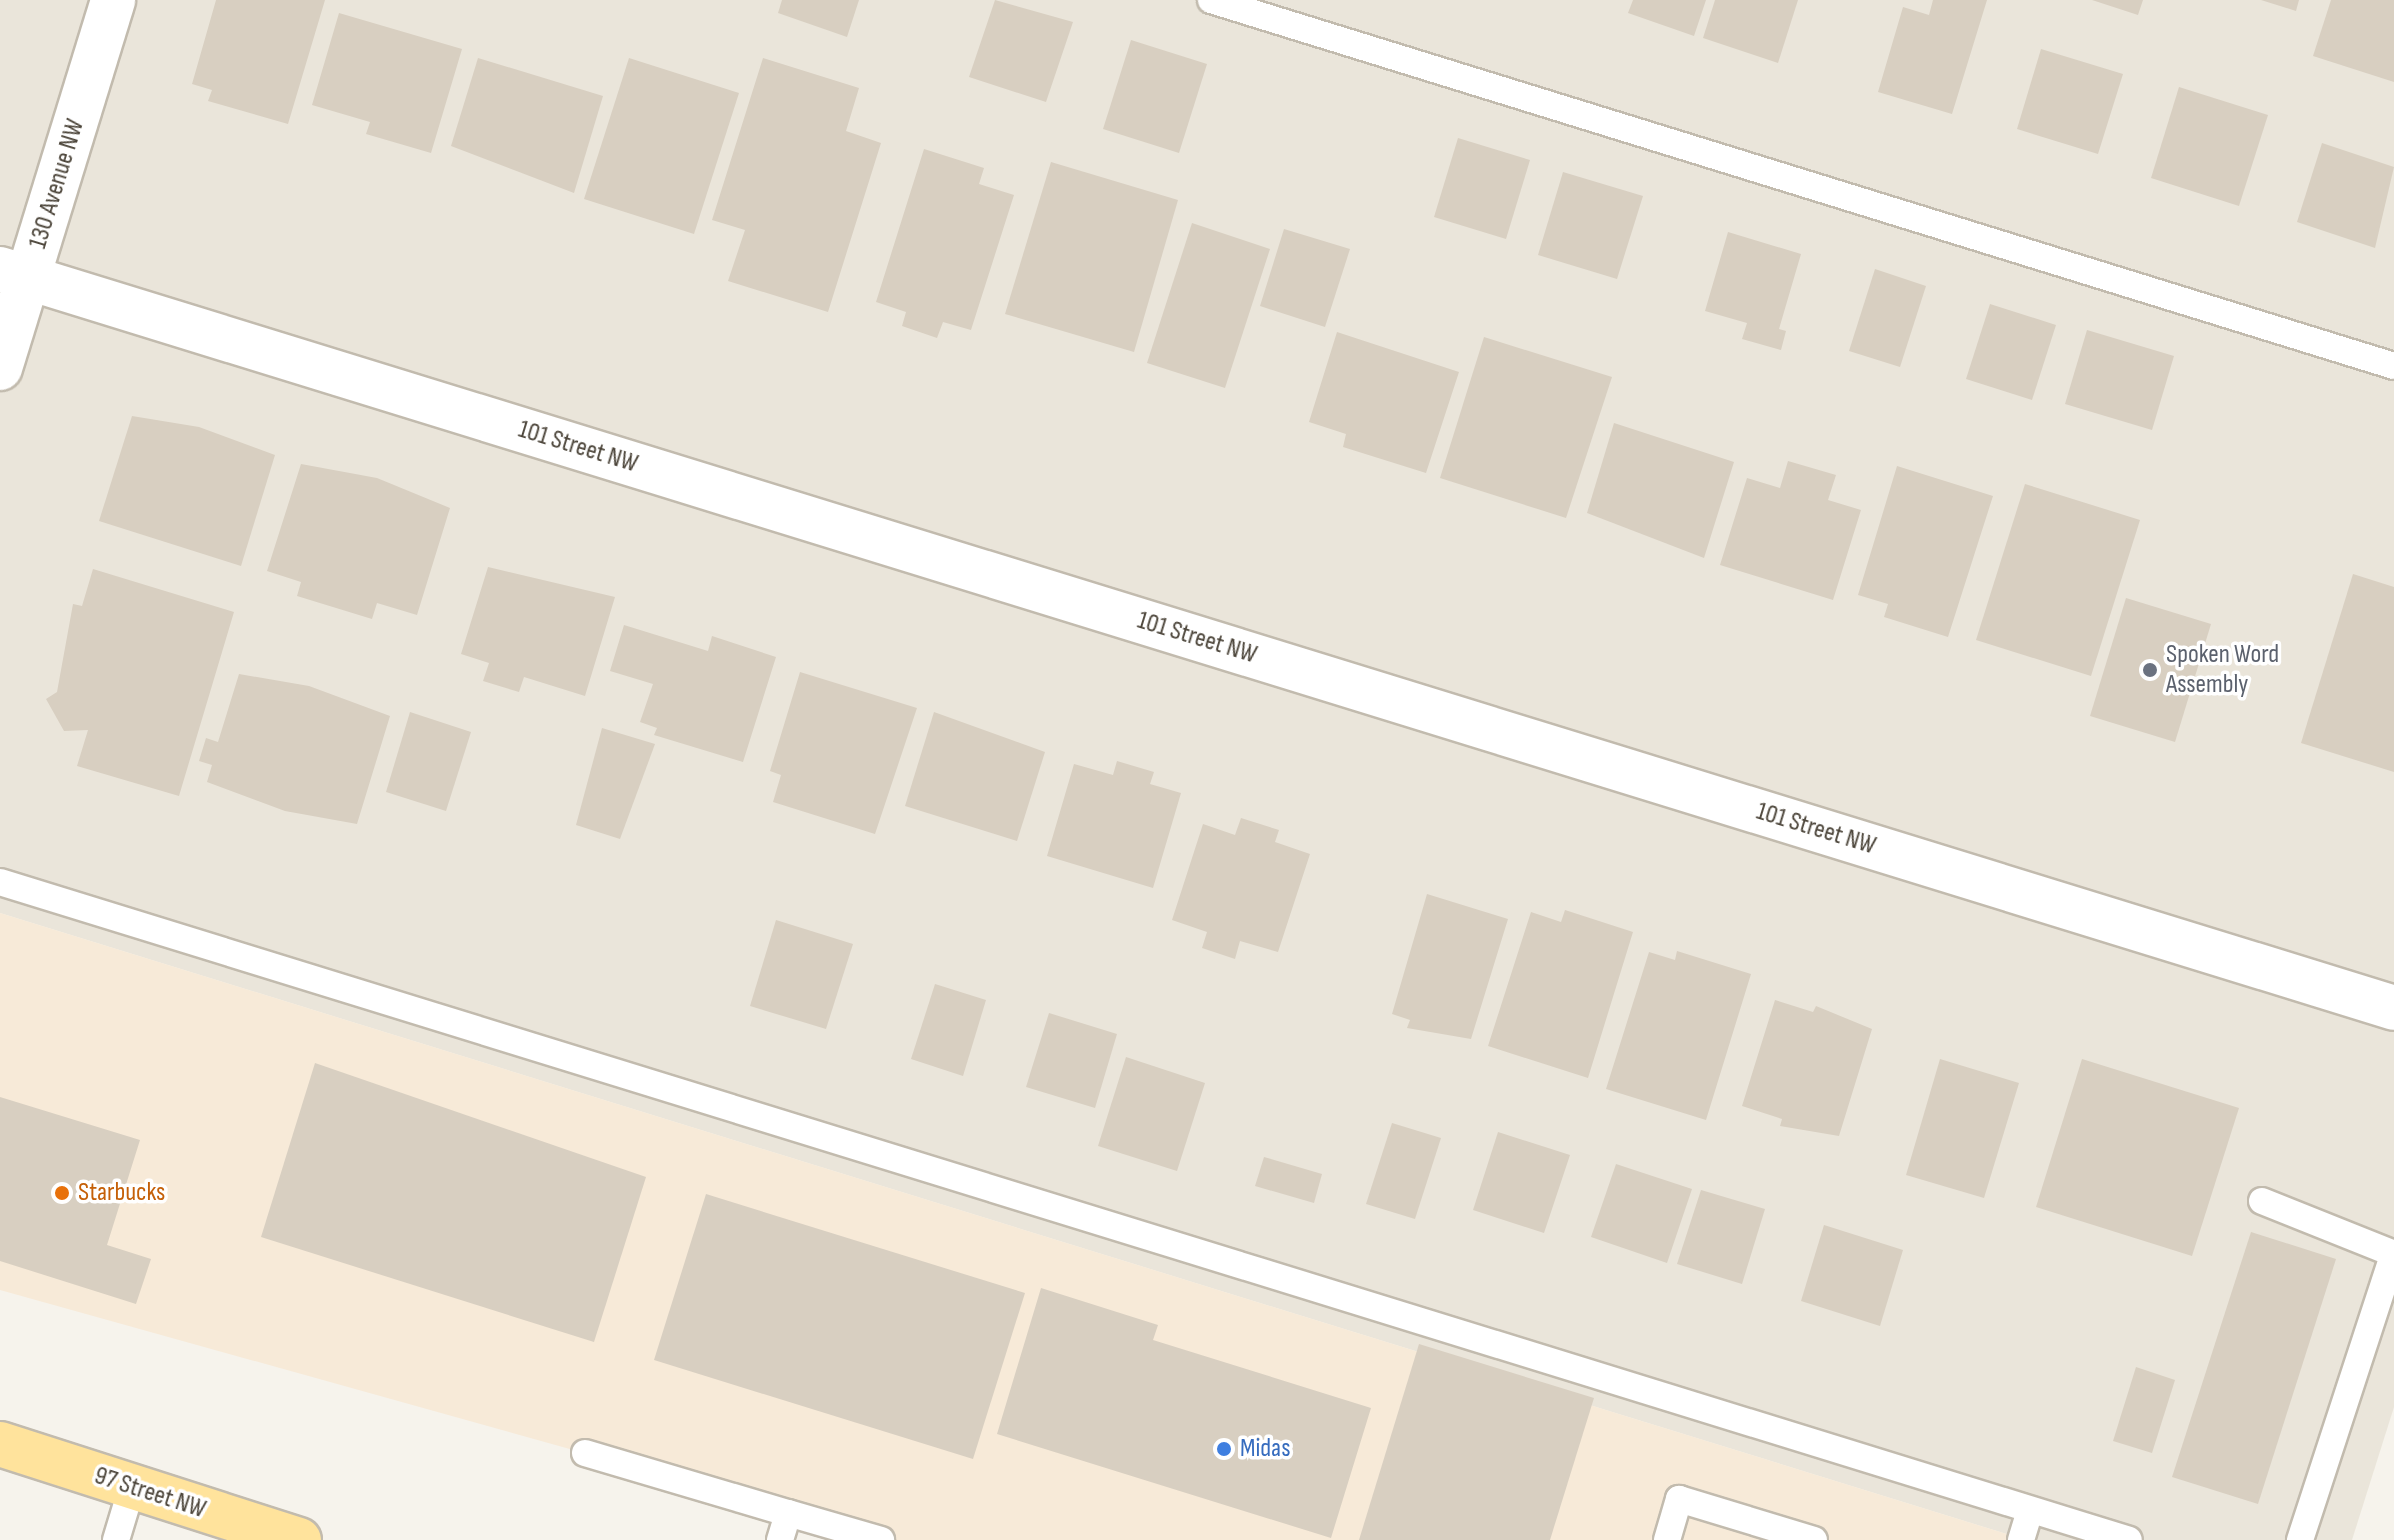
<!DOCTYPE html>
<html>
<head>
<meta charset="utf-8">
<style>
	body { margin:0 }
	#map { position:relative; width:2394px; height:1540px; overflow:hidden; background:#f6f3ec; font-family:"Sofia Sans Condensed",sans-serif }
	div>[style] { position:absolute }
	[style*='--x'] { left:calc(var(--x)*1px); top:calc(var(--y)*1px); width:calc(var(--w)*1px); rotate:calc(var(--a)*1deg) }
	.residential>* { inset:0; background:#eae5da }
	.commercial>* { inset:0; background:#f7ead8 }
	.building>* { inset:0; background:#d8cfc1 }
	.roads { filter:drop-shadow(2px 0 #c2bbae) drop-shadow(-2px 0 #c2bbae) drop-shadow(0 2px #c2bbae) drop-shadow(0 -2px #c2bbae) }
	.lane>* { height:26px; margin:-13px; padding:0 13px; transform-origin:13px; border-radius:13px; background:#fff }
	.street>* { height:44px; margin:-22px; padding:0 22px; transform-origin:22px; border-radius:22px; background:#fff }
	.primary>* { height:44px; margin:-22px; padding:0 22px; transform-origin:22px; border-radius:22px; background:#ffe39c }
	.dots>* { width:22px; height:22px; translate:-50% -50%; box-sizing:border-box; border:4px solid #fff; border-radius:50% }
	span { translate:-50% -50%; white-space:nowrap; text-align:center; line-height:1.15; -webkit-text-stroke:7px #fff; paint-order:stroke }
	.street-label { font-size:26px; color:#4b4439 }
	.worship-label { font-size:26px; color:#5b616d }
	.left { translate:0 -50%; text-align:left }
	.food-label { font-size:26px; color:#c56008 }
	.shop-label { font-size:26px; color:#366cbe }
</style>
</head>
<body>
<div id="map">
	<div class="residential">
		<i style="clip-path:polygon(0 0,2394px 0,2394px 1407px,2352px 1540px,2026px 1540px,0 913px)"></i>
	</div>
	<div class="commercial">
		<i style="clip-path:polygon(0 913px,2026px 1540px,896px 1540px,0 1290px)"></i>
	</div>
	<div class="building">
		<i style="clip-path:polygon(216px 0,325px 0,288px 124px,208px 101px,212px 90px,192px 84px)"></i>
		<i style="clip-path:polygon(782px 0,859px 0,847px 37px,778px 13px)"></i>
		<i style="clip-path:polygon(995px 0,1073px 22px,1046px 102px,969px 77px)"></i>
		<i style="clip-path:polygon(1633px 0,1706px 0,1694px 36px,1628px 13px)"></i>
		<i style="clip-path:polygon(1715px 0,1798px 0,1778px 63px,1703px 38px)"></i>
		<i style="clip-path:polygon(1933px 0,1987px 0,1952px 114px,1878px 92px,1903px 7px,1929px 15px)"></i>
		<i style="clip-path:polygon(2092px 0,2143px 0,2138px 15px)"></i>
		<i style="clip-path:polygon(2261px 0,2299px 0,2296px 11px)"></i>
		<i style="clip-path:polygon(2331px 0,2394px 0,2394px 82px,2313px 56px)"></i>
		<i style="clip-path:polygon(339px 13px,462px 49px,431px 153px,366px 134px,370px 122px,312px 105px)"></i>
		<i style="clip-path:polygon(1131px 40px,1207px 64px,1179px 153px,1103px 129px)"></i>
		<i style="clip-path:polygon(2041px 49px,2123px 74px,2098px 154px,2017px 129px)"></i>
		<i style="clip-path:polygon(478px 58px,603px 96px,574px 193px,451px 146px)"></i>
		<i style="clip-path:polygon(629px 58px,739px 93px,694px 234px,584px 199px)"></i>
		<i style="clip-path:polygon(763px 58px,859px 88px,846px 131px,881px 143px,828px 312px,728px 281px,745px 230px,712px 220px)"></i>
		<i style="clip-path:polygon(2179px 87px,2268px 115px,2239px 206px,2151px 178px)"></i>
		<i style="clip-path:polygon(1458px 138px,1530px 160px,1506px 239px,1434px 217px)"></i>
		<i style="clip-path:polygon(2322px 143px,2394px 167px,2375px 248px,2297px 222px)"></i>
		<i style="clip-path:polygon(924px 149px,984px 168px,979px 184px,1014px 195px,971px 330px,943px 322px,937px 338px,902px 326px,906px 312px,876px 302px)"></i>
		<i style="clip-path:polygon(1051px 162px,1178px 200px,1134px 352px,1005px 314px)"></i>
		<i style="clip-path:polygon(1563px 172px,1643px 196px,1617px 279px,1538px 255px)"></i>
		<i style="clip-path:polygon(1192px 223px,1270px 249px,1225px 388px,1147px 363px)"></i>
		<i style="clip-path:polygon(1284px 229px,1350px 249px,1325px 327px,1260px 306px)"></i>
		<i style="clip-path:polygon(1728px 232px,1801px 254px,1779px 329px,1786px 331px,1781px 350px,1742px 339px,1747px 323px,1705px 311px)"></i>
		<i style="clip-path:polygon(1875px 269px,1926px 286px,1900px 367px,1849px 351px)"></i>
		<i style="clip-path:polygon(1990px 304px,2056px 325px,2032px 400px,1966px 379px)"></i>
		<i style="clip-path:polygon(2087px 330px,2174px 356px,2152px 430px,2065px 404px)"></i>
		<i style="clip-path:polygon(1337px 332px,1459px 372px,1426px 473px,1343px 447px,1346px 434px,1309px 422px)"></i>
		<i style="clip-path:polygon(1484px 337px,1612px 377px,1566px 518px,1440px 478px)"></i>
		<i style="clip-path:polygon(132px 416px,199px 427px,275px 455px,241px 566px,99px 521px)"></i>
		<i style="clip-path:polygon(1614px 423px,1734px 462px,1704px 558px,1587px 513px)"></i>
		<i style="clip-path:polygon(1788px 461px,1836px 475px,1828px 500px,1861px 510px,1833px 600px,1720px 565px,1747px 478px,1780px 488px)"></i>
		<i style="clip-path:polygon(301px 464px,377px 478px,450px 508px,417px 615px,377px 603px,372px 619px,297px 596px,301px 582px,267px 571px)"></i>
		<i style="clip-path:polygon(1897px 466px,1993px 496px,1948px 637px,1884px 617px,1888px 604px,1858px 595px)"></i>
		<i style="clip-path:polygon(2025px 484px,2140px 520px,2091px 676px,1976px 640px)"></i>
		<i style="clip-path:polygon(488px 567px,615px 597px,585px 696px,524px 677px,519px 692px,483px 681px,489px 663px,461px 654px)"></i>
		<i style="clip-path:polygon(93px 569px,234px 612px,179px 796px,77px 766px,88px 730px,64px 731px,46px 699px,57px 692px,73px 604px,82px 606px)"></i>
		<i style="clip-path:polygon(2353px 574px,2394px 587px,2394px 772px,2301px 743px)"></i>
		<i style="clip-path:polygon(2126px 598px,2211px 624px,2175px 742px,2090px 716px)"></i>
		<i style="clip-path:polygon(624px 625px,708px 651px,712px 636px,776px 657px,743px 762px,654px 735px,657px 728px,640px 722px,653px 684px,610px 671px)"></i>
		<i style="clip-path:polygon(800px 672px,917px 708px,875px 834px,773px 802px,781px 775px,770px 771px)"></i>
		<i style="clip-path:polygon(239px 674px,309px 686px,390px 716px,357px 824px,285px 811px,207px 782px,212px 765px,199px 761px,206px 738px,218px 742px)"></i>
		<i style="clip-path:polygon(410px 712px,471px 732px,446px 811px,386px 792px)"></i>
		<i style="clip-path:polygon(934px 712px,1045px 752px,1017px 841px,905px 806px)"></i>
		<i style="clip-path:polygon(602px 728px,655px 744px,620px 839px,576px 825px)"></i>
		<i style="clip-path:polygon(1117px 761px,1154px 772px,1150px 784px,1181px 793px,1153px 888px,1047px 856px,1074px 764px,1113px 775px)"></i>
		<i style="clip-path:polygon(1241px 818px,1279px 830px,1275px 842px,1310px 854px,1278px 952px,1240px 941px,1235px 959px,1202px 948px,1207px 932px,1172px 920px,1203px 824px,1235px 835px)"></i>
		<i style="clip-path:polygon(1427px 894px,1508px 919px,1471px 1039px,1407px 1028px,1410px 1020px,1392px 1014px)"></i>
		<i style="clip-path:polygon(1565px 910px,1633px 932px,1588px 1078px,1488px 1046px,1531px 912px,1561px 922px)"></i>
		<i style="clip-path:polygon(776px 920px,853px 944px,826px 1029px,750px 1006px)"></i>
		<i style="clip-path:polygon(1677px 951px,1751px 974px,1706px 1120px,1606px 1089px,1649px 952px,1675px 960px)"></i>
		<i style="clip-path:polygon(935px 984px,986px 1000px,963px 1076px,911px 1059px)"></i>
		<i style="clip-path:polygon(1775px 1000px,1813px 1012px,1816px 1006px,1872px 1029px,1839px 1136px,1780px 1126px,1782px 1119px,1742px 1106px)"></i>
		<i style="clip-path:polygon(1049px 1013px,1117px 1034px,1095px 1108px,1026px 1087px)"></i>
		<i style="clip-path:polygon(1126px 1057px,1205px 1083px,1177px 1171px,1098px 1146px)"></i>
		<i style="clip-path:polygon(1940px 1059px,2019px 1083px,1984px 1198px,1906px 1175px)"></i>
		<i style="clip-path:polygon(2082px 1059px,2239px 1108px,2192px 1256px,2036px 1207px)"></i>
		<i style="clip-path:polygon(315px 1063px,646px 1177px,594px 1342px,261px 1237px)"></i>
		<i style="clip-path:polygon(0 1097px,140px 1140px,107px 1245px,151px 1259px,136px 1304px,0 1261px)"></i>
		<i style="clip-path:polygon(1392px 1123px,1441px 1138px,1415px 1219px,1366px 1204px)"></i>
		<i style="clip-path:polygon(1498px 1132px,1570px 1155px,1544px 1233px,1473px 1210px)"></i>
		<i style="clip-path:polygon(1264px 1157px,1322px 1174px,1314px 1203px,1255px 1186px)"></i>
		<i style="clip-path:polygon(1616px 1164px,1692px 1189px,1667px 1263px,1591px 1237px)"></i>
		<i style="clip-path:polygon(1701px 1190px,1765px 1209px,1742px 1284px,1677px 1264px)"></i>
		<i style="clip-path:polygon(706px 1194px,1025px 1293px,973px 1459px,654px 1360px)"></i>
		<i style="clip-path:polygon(1824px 1225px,1903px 1250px,1880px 1326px,1801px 1301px)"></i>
		<i style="clip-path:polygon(2251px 1232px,2336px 1259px,2258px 1504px,2172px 1477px)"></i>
		<i style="clip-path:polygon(1041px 1288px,1158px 1325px,1153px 1340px,1371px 1408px,1331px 1538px,997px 1434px)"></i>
		<i style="clip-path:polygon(1419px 1344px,1594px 1398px,1550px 1540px,1359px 1540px)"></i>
		<i style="clip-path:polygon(2136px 1367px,2175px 1380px,2152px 1453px,2113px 1441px)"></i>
	</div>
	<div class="roads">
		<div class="lane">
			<i style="--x:1211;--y:0;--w:1238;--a:17.19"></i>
			<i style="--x:0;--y:882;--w:2228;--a:17.17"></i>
			<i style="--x:2262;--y:1201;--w:140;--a:21.8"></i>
			<i style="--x:585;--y:1453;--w:212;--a:16.5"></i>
			<i style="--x:116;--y:1540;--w:55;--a:-73.2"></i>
			<i style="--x:780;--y:1540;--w:28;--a:-73"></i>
			<i style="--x:788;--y:1513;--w:97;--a:16.2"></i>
			<i style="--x:1667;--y:1540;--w:43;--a:-73.7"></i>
			<i style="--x:1679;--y:1499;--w:141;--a:16.9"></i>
			<i style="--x:2021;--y:1540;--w:31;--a:-73"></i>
			<i style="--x:2300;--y:1540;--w:302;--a:-71.9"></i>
		</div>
		<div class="street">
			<i style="--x:0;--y:269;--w:2505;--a:17.15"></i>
			<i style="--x:0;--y:368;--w:385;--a:-72.9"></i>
		</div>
		<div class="primary">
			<i style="--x:0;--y:1444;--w:314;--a:17.8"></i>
		</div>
	</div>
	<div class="dots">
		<i style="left:2150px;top:670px;background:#6b7280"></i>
		<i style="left:62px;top:1193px;background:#e8710a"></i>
		<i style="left:1224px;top:1449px;background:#3f7fe0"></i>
	</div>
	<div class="street-label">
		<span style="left:57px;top:184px;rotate:-73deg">130 Avenue NW</span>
		<span style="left:578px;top:447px;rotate:17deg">101 Street NW</span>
		<span style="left:1197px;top:638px;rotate:17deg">101 Street NW</span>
		<span style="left:1816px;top:829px;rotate:17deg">101 Street NW</span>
		<span style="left:150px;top:1493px;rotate:18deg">97 Street NW</span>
	</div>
	<div class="worship-label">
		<span class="left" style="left:2166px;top:670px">Spoken Word<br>Assembly</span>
	</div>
	<div class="food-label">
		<span class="left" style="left:78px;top:1193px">Starbucks</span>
	</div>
	<div class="shop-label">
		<span class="left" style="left:1240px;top:1449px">Midas</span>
	</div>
</div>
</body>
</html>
